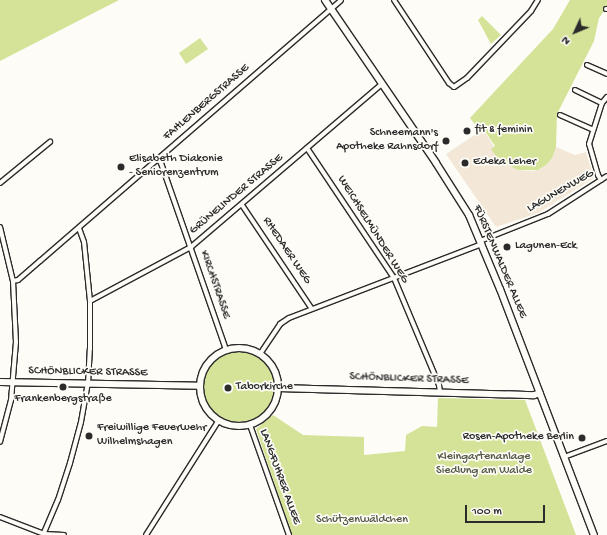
<!DOCTYPE html>
<html>
<head>
<meta charset="utf-8">
<style>
	body { margin:0 }
	#map { position:relative; width:607px; height:535px; overflow:hidden; background:#fdfcf7; font-family:"Gochi Hand",sans-serif }
	div>[style] { position:absolute }
	[style*='--x'] { left:calc(var(--x)*1px); top:calc(var(--y)*1px); width:calc(var(--w)*1px); rotate:calc(var(--a)*1deg) }
	.built>* { inset:0; background:#f3e8d8 }
	.green>* { inset:0; background:#d4e397 }
	.round { border-radius:50% }
	.roads { filter:drop-shadow(1px 0 #2b2b2b) drop-shadow(-1px 0 #2b2b2b) drop-shadow(0 1px #2b2b2b) drop-shadow(0 -1px #2b2b2b) }
	.street>* { height:4px; margin:-2px; padding:0 2px; transform-origin:2px; border-radius:2px; background:#fdfcf7 }
	.secondary>* { height:6px; margin:-3px; padding:0 3px; transform-origin:3px; border-radius:3px; background:#fdfcf7 }
	.secondary>.ring { margin:-3px; padding:0; box-sizing:content-box; background:none; border:6px solid #fdfcf7; border-radius:50% }
	.dots>* { width:11px; height:11px; translate:-50% -50%; box-sizing:border-box; border:2px solid #fdfcf7; border-radius:50% }
	span { translate:-50% -50%; white-space:nowrap; text-align:center; line-height:1.15; -webkit-text-stroke:3.5px #fdfcf7; paint-order:stroke }
	.street-label { font-size:12px; color:#2b2b2b }
	.poi-label { font-size:12px; color:#2b2b2b }
	.left { translate:0 -50%; text-align:left }
	.right { translate:-100% -50%; text-align:right }
	.park-label { font-size:12px; color:#555946 }
	.north { position:absolute; left:555px; top:12px; width:40px; height:40px; -webkit-text-stroke:3px #fdfcf7; paint-order:stroke; rotate:226deg; font-size:11px; font-weight:700; line-height:16px; text-align:center; color:#2b2b2b }
	.north::after { content:''; display:block; margin:auto; width:14px; height:18px; background:#2b2b2b; clip-path:polygon(50% 0,100% 100%,50% 72%,0 100%) }
	.scale { position:absolute; left:465px; top:505px; width:80px; height:18px; box-sizing:border-box; border:2px solid #2b2b2b; border-top:0; padding-left:5px; font-size:12px; line-height:14px; white-space:nowrap; color:#2b2b2b; -webkit-text-stroke:3px #fdfcf7; paint-order:stroke }
</style>
</head>
<body>
<div id="map">
	<div class="built">
		<i style="clip-path:polygon(480px 124px,501px 158px,512px 167px,518px 170px,533px 171px,542px 168px,549px 161px,556px 147px,575px 155px,586px 152px,594px 178px,538px 213px,496px 227px,446px 154px,479px 132px,476px 126px)"></i>
	</div>
	<div class="green">
		<i style="clip-path:polygon(0 0,119px 0,0 61px)"></i>
		<i style="clip-path:polygon(570px 0,607px 0,607px 7px,599px 18px,594px 41px,557px 114px,556px 147px,552px 158px,546px 165px,538px 170px,518px 170px,508px 165px,501px 158px,498px 159px,491px 149px,495px 146px,480px 124px,476px 126px,470px 118px,553px 29px)"></i>
		<i style="clip-path:polygon(482px 16px,501px 35px,491px 44px,478px 20px)"></i>
		<i style="clip-path:polygon(200px 38px,208px 49px,186px 64px,179px 53px)"></i>
		<i class="round" style="left:204px;top:352px;width:70px;height:70px"></i>
		<i style="clip-path:polygon(438px 398px,525px 400px,576px 535px,292px 535px,256px 429px,273px 415px,303px 435px,364px 437px,364px 455px,405px 451px,406px 435px,422px 426px,437px 427px)"></i>
	</div>
	<div class="roads">
		<div class="street">
			<i style="--x:394;--y:0;--w:100;--a:56.5"></i>
			<i style="--x:449;--y:83;--w:6;--a:39"></i>
			<i style="--x:454;--y:87;--w:16;--a:-35"></i>
			<i style="--x:467;--y:78;--w:93;--a:-46.3"></i>
			<i style="--x:531;--y:11;--w:13;--a:-58"></i>
			<i style="--x:606;--y:9;--w:1;--a:0"></i>
			<i style="--x:587;--y:65;--w:22;--a:24"></i>
			<i style="--x:575;--y:90;--w:30;--a:26"></i>
			<i style="--x:560;--y:115;--w:36;--a:24"></i>
			<i style="--x:307;--y:148;--w:156;--a:56.2"></i>
			<i style="--x:394;--y:278;--w:116;--a:67.2"></i>
			<i style="--x:439;--y:385;--w:7;--a:82"></i>
			<i style="--x:158;--y:159;--w:5;--a:53"></i>
			<i style="--x:161;--y:163;--w:198;--a:70.8"></i>
			<i style="--x:601;--y:180;--w:6;--a:-121"></i>
			<i style="--x:598;--y:175;--w:32;--a:-106"></i>
			<i style="--x:589;--y:144;--w:43;--a:-72.4"></i>
			<i style="--x:602;--y:103;--w:8;--a:-50"></i>
			<i style="--x:0;--y:183;--w:65;--a:-39.4"></i>
			<i style="--x:242;--y:205;--w:125;--a:56.1"></i>
			<i style="--x:0;--y:227;--w:56;--a:76.5"></i>
			<i style="--x:13;--y:281;--w:61;--a:87.2"></i>
			<i style="--x:16;--y:342;--w:58;--a:94.9"></i>
			<i style="--x:11;--y:400;--w:43;--a:104.7"></i>
			<i style="--x:480;--y:241;--w:73;--a:-21.7"></i>
			<i style="--x:548;--y:214;--w:70;--a:-32.8"></i>
			<i style="--x:13;--y:281;--w:5;--a:-11"></i>
			<i style="--x:18;--y:280;--w:29;--a:-41"></i>
			<i style="--x:40;--y:261;--w:398;--a:-40.9"></i>
			<i style="--x:90;--y:301;--w:115;--a:-28.1"></i>
			<i style="--x:191;--y:247;--w:251;--a:-40.5"></i>
			<i style="--x:260;--y:354;--w:36;--a:-56"></i>
			<i style="--x:280;--y:324;--w:11;--a:-34"></i>
			<i style="--x:289;--y:318;--w:207;--a:-21"></i>
			<i style="--x:250;--y:425;--w:117;--a:70.5"></i>
			<i style="--x:564;--y:457;--w:46;--a:-20.4"></i>
			<i style="--x:0;--y:517;--w:47;--a:21.1"></i>
			<i style="--x:44;--y:534;--w:20;--a:3"></i>
			<i style="--x:43;--y:535;--w:38;--a:-67"></i>
			<i style="--x:58;--y:500;--w:39;--a:-72"></i>
			<i style="--x:70;--y:463;--w:42;--a:-75"></i>
			<i style="--x:81;--y:422;--w:39;--a:-80"></i>
			<i style="--x:88;--y:384;--w:35;--a:-87"></i>
			<i style="--x:90;--y:349;--w:48;--a:-90"></i>
			<i style="--x:90;--y:301;--w:59;--a:-95.8"></i>
			<i style="--x:84;--y:242;--w:15;--a:-110"></i>
			<i style="--x:146;--y:535;--w:136;--a:-57.6"></i>
		</div>
		<div class="secondary">
			<i style="--x:325;--y:0;--w:197;--a:55.7"></i>
			<i style="--x:436;--y:163;--w:62;--a:57.6"></i>
			<i style="--x:469;--y:215;--w:80;--a:67.3"></i>
			<i style="--x:500;--y:289;--w:263;--a:69.1"></i>
			<i class="ring" style="left:200px;top:348px;width:72px;height:72px"></i>
			<i style="--x:0;--y:382;--w:200;--a:1.1"></i>
			<i style="--x:278;--y:388;--w:256;--a:1.6"></i>
			<i style="--x:534;--y:395;--w:6;--a:-18"></i>
		</div>
	</div>
	<div class="dots">
		<i style="left:467px;top:131px;background:#2b2b2b"></i>
		<i style="left:446px;top:141px;background:#2b2b2b"></i>
		<i style="left:465px;top:163px;background:#2b2b2b"></i>
		<i style="left:121px;top:167px;background:#2b2b2b"></i>
		<i style="left:507px;top:247px;background:#2b2b2b"></i>
		<i style="left:63px;top:387px;background:#2b2b2b"></i>
		<i style="left:228px;top:388px;background:#2b2b2b"></i>
		<i style="left:89px;top:436px;background:#2b2b2b"></i>
		<i style="left:582px;top:438px;background:#2b2b2b"></i>
	</div>
	<div class="street-label">
		<span style="left:207px;top:103px;rotate:-41deg">FAHLENBERGSTRASSE</span>
		<span style="left:561px;top:192px;rotate:-30deg">LAGUNENWEG</span>
		<span style="left:237px;top:195px;rotate:-40deg">GRÜNELINDER STRASSE</span>
		<span style="left:372px;top:230px;rotate:58deg">WEICHSELMÜNDER WEG</span>
		<span style="left:286px;top:251px;rotate:56deg">RHEDAER WEG</span>
		<span style="left:499px;top:262px;rotate:67deg">FÜRSTENWALDER ALLEE</span>
		<span style="left:214px;top:285px;rotate:71deg">KIRCHSTRASSE</span>
		<span style="left:88px;top:373px;rotate:1deg">SCHÖNBLICKER STRASSE</span>
		<span style="left:409px;top:380px;rotate:2deg">SCHÖNBLICKER STRASSE</span>
		<span style="left:279px;top:477px;rotate:70deg">LANGFUHRER ALLEE</span>
	</div>
	<div class="poi-label">
		<span class="left" style="left:475px;top:131px">fit &amp; feminin</span>
		<span class="right" style="left:438px;top:141px">Schneemann's<br>Apotheke Rahnsdorf</span>
		<span class="left" style="left:129px;top:167px">Elisabeth Diakonie<br>- Seniorenzentrum</span>
		<span class="left" style="left:473px;top:163px">Edeka Leher</span>
		<span class="left" style="left:515px;top:247px">Lagunen-Eck</span>
		<span class="left" style="left:236px;top:388px">Taborkirche</span>
		<span style="left:63px;top:400px">Frankenbergstraße</span>
		<span class="left" style="left:97px;top:436px">Freiwillige Feuerwehr<br>Wilhelmshagen</span>
		<span class="right" style="left:574px;top:438px">Rosen-Apotheke Berlin</span>
	</div>
	<div class="park-label">
		<span style="left:484px;top:465px">Kleingartenanlage<br>Siedlung am Walde</span>
		<span style="left:362px;top:521px">Schützenwäldchen</span>
	</div>
	<div class="north">N</div>
	<div class="scale">100 m</div>
</div>
</body>
</html>
